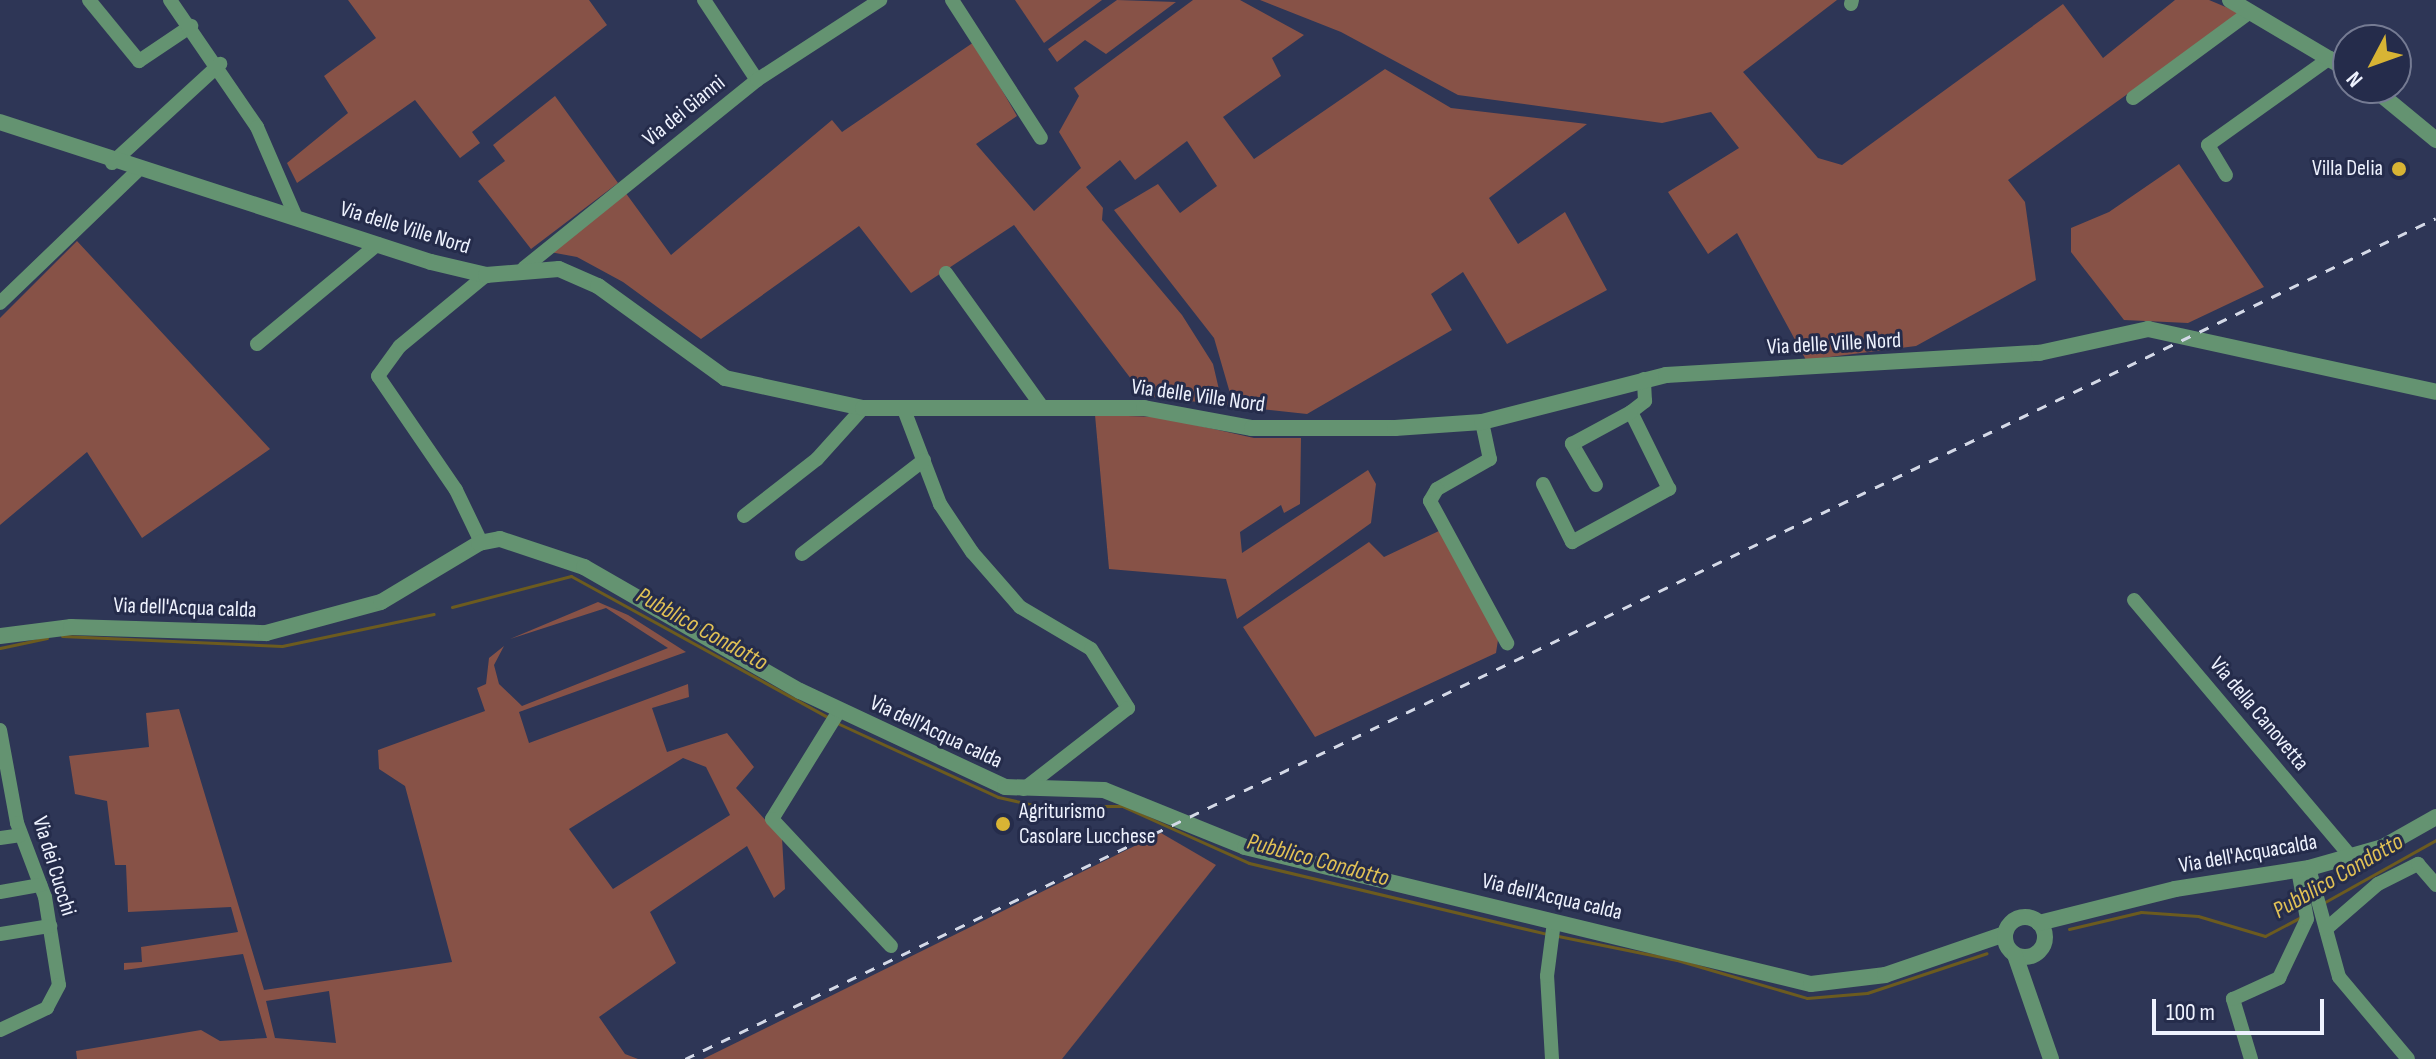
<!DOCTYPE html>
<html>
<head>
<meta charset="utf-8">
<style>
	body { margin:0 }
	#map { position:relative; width:2436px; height:1059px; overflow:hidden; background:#2e3656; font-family:"Sofia Sans Condensed",sans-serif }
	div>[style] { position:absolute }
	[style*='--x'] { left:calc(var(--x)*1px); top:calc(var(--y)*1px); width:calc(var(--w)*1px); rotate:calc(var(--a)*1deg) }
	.green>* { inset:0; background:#875247 }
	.stream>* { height:3px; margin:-1.5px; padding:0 1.5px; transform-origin:1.5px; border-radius:1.5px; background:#6c5b1f }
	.minor>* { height:14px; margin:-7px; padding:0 7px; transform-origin:7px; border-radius:7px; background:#649371 }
	.tertiary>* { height:16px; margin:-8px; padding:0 8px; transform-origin:8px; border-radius:8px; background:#649371 }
	.tertiary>.ring { margin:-8px; padding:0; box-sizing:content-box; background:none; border:16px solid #649371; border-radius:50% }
	.rail>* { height:3px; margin-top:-1.5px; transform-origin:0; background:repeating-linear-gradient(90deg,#d4d9e7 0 10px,transparent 0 20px) }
	.dots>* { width:22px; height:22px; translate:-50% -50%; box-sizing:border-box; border:4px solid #252c4b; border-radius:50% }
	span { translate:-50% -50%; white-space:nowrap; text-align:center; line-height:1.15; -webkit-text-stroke:6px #252c4b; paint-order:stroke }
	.street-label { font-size:22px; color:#eef2fe }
	.poi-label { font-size:22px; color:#eef2fe }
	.right { translate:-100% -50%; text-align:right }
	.left { translate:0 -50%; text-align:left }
	.water-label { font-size:24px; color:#e1c155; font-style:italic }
	.north { position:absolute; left:2332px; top:24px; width:80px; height:80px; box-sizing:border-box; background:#252c4b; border:2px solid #757b93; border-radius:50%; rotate:229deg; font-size:22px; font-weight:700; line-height:32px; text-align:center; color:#eef2fe }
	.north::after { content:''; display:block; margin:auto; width:28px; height:36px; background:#d8b434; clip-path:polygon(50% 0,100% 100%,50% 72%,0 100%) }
	.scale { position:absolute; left:2152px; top:999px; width:172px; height:36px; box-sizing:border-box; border:4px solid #eef2fe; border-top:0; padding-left:10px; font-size:24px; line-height:28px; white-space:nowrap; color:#eef2fe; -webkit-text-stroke:6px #252c4b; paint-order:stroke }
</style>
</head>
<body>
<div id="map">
	<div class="green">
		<i style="clip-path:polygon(348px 0,589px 0,607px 25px,472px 132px,480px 143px,460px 158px,415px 100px,297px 183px,287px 163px,348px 113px,324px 76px,376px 38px)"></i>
		<i style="clip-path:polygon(1015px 0,1102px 0,1044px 43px)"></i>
		<i style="clip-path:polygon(1117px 0,1176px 2px,1106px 54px,1085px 40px,1057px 62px,1048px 49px)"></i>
		<i style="clip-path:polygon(evenodd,1193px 0,1240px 0,1304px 35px,1272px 58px,1281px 76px,1223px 117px,1254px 159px,1385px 69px,1451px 108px,1587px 124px,1489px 198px,1518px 244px,1565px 212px,1607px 290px,1507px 344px,1463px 272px,1431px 294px,1452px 330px,1307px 414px,1144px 396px,1014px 225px,911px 293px,859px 226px,701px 339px,623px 282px,577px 257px,550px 252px,625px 192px,671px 255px,832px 120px,842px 132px,974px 42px,1017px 116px,976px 144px,1034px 211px,1081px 168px,1059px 132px,1079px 96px,1074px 88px,1193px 0,1187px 141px,1217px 186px,1180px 213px,1158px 184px,1114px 210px,1214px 338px,1232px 400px,1221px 398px,1213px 364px,1182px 315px,1102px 220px,1103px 208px,1086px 187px,1120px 160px,1135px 180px,1187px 141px)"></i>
		<i style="clip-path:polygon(1260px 0,1837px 0,1743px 72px,1818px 158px,1842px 165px,2063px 4px,2103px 58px,2175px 0,2209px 0,2240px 13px,2008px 180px,2025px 202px,2036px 280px,1916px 346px,1806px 360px,1737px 233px,1708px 254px,1668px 192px,1739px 148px,1711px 112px,1662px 123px,1458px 95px,1341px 32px)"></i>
		<i style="clip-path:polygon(555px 96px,618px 183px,531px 249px,478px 181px,505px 161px,493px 145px)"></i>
		<i style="clip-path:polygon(2179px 164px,2264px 287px,2188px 323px,2124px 320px,2071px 252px,2071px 228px,2109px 212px)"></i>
		<i style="clip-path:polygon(77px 241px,270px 449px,142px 538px,87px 452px,0 525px,0 318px)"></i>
		<i style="clip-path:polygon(1095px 415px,1160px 417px,1254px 438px,1301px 438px,1300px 504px,1284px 513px,1281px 505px,1240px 532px,1242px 553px,1368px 470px,1376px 484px,1371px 523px,1237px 619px,1226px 579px,1109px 569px)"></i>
		<i style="clip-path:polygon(1441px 530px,1498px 640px,1496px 653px,1315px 737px,1243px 627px,1369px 542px,1384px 557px)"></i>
		<i style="clip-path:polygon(evenodd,598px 602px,628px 615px,686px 652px,519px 712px,529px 743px,688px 684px,689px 697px,652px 708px,667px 752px,727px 733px,754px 767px,736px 788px,782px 838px,785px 889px,774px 898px,747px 846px,650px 912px,676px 963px,599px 1017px,625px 1054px,638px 1059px,77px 1059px,76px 1051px,201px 1030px,220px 1041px,267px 1038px,243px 954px,124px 970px,124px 963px,142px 962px,141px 947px,238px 932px,231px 907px,128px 912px,126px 865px,115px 865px,107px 801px,75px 794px,69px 756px,149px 747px,146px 713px,179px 709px,264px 990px,452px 962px,405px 786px,379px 769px,378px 750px,485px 711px,477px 688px,486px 684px,489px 658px,504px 646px,494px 665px,499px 684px,522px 706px,668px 648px,606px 608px,510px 639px,598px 602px,683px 758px,706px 767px,730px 815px,613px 889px,569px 829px,683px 758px,598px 602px,329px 991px,336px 1043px,275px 1038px,266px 1001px,329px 991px)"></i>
		<i style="clip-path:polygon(1161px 833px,1216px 865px,1062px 1059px,703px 1059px)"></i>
	</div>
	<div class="stream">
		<i style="--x:452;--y:607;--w:123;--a:-14.6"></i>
		<i style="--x:571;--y:576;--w:297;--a:28.8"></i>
		<i style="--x:62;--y:636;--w:220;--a:2.6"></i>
		<i style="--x:282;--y:646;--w:155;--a:-11.9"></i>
		<i style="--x:0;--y:648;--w:48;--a:-12"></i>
		<i style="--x:837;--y:723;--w:177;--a:24.7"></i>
		<i style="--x:998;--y:797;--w:41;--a:12.7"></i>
		<i style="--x:1038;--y:806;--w:84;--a:0"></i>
		<i style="--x:1122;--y:806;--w:139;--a:24.2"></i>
		<i style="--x:1249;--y:863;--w:306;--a:13.4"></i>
		<i style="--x:2325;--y:902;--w:127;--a:-29.2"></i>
		<i style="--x:2069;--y:929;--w:74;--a:-13.3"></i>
		<i style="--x:2141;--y:912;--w:57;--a:4"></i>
		<i style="--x:2198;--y:916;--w:70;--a:16.6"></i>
		<i style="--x:2265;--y:936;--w:41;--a:-27.8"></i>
		<i style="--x:1558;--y:936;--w:121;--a:11.4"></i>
		<i style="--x:1677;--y:960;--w:135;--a:16.3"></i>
		<i style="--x:1807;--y:998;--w:60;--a:-4.8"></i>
		<i style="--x:1867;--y:993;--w:126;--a:-18.4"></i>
	</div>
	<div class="minor">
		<i style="--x:89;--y:0;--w:79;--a:50.7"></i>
		<i style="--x:139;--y:61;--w:63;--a:-33.9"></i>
		<i style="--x:170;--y:0;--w:154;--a:55.6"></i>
		<i style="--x:257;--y:127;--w:98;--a:66.6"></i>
		<i style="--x:704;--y:0;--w:96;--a:56.5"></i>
		<i style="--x:952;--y:0;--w:164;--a:57.2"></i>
		<i style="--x:1851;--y:4;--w:4;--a:-76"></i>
		<i style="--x:2133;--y:98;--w:145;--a:-36.3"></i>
		<i style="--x:112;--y:163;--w:147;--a:-42.5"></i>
		<i style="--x:2226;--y:175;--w:35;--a:-121"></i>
		<i style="--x:2208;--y:145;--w:150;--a:-35.5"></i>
		<i style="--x:524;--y:268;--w:299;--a:-38.9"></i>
		<i style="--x:757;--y:80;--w:147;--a:-33"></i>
		<i style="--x:946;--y:273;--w:161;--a:54.3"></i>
		<i style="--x:0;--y:303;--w:189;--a:-43.9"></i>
		<i style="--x:257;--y:344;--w:157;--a:-39.6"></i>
		<i style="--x:903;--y:407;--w:104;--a:69.1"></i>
		<i style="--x:940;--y:504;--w:58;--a:56.3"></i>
		<i style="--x:972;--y:552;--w:73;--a:48.9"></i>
		<i style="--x:1020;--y:607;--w:82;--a:30.6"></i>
		<i style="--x:1091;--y:649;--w:70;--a:57.9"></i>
		<i style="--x:1128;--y:708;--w:132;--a:142.1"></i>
		<i style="--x:1482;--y:422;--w:38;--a:78"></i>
		<i style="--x:1490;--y:459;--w:61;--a:150.5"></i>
		<i style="--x:1437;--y:489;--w:14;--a:120"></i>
		<i style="--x:1430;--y:501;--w:162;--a:61.5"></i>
		<i style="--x:1543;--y:484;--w:65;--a:63.4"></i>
		<i style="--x:1572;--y:542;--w:111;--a:-28.7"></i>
		<i style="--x:1669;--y:489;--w:86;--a:-116.3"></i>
		<i style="--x:1631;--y:412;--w:18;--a:-38"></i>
		<i style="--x:1645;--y:401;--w:22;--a:-93"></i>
		<i style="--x:1596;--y:485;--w:48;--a:-120.3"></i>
		<i style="--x:1572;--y:444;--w:67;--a:-28.5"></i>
		<i style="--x:744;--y:516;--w:93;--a:-38"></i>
		<i style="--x:817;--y:459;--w:69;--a:-48"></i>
		<i style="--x:481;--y:542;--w:58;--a:-115.7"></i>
		<i style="--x:456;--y:490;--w:138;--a:-124.4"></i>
		<i style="--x:378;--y:376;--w:37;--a:-54"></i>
		<i style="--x:400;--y:346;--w:112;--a:-39.5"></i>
		<i style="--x:802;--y:554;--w:154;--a:-37.6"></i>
		<i style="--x:2134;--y:600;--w:335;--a:49.8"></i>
		<i style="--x:839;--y:711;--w:127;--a:121.8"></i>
		<i style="--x:772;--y:819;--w:174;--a:46.9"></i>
		<i style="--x:0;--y:730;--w:95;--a:79.6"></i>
		<i style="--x:17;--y:823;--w:79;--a:69.3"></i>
		<i style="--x:45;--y:897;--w:89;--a:81"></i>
		<i style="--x:59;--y:985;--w:26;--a:118"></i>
		<i style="--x:47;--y:1008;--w:52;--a:154.9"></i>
		<i style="--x:0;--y:838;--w:21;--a:-8"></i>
		<i style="--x:2309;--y:868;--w:113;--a:74.6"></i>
		<i style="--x:2339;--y:977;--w:107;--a:49.9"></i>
		<i style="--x:0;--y:892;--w:41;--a:-9.9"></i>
		<i style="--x:2326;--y:929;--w:69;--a:-40.9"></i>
		<i style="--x:2378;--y:884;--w:45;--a:-26.6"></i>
		<i style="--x:2418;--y:864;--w:28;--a:49"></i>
		<i style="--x:0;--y:934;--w:51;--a:-9.1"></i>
		<i style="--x:1552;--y:1059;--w:83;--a:-93.4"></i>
		<i style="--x:1547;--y:976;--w:54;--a:-82.6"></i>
		<i style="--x:2251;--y:1059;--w:63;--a:-106.7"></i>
		<i style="--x:2233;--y:999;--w:51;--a:-24.5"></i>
		<i style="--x:2279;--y:978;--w:65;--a:-64.6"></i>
		<i style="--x:2307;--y:919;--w:50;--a:-100.4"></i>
	</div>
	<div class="tertiary">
		<i style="--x:2230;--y:0;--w:137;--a:30.7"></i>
		<i style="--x:2373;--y:88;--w:82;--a:39.5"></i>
		<i style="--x:0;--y:122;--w:453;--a:18"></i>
		<i style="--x:431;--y:262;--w:57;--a:13.3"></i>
		<i style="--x:486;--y:275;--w:73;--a:-4.7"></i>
		<i style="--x:559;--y:269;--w:43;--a:23.6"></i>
		<i style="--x:598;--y:286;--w:157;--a:35.9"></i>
		<i style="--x:725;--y:378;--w:141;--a:12.3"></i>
		<i style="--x:863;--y:408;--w:281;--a:0"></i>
		<i style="--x:1144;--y:408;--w:110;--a:10.5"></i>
		<i style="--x:1252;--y:428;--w:143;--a:0"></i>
		<i style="--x:1395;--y:428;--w:87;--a:-3.9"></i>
		<i style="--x:1482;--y:422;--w:190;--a:-14.3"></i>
		<i style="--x:1666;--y:375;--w:374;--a:-3.4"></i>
		<i style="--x:2039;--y:353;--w:112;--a:-12.4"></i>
		<i style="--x:2148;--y:329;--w:295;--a:12.3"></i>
		<i style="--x:0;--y:636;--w:72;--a:-7.2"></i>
		<i style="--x:71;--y:627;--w:195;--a:1.8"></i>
		<i style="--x:266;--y:633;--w:119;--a:-15.1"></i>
		<i style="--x:381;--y:602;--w:114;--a:-31"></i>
		<i style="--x:479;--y:543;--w:21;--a:-11"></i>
		<i style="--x:500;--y:539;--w:89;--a:18.4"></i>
		<i style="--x:584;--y:567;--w:249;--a:29.9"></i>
		<i style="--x:800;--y:691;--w:226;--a:25.1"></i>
		<i style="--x:1005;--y:787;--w:99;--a:1.7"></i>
		<i style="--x:1104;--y:790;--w:152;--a:22"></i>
		<i style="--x:1245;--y:847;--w:582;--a:13.61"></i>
		<i style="--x:1811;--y:984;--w:75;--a:-6.9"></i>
		<i style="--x:1885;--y:975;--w:127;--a:-18.9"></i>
		<i class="ring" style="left:2005px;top:917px;width:24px;height:24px"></i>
		<i style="--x:2039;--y:923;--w:140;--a:-14"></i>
		<i style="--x:2175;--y:889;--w:136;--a:-8.9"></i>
		<i style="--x:2309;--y:868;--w:77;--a:-15.8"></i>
		<i style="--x:2383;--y:847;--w:61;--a:-29.5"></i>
		<i style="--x:2015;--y:955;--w:110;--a:70.9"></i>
	</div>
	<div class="rail">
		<i style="--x:685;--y:1059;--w:1942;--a:-25.65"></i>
	</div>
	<div class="dots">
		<i style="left:2399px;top:169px;background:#d8b434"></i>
		<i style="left:1003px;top:824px;background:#d8b434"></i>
	</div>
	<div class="street-label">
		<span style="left:684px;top:111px;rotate:-39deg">Via dei Gianni</span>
		<span style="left:405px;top:228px;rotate:17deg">Via delle Ville Nord</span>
		<span style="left:1834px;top:344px;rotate:-3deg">Via delle Ville Nord</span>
		<span style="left:1198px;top:396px;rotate:8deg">Via delle Ville Nord</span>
		<span style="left:185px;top:608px;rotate:2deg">Via dell'Acqua calda</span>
		<span style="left:2259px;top:714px;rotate:50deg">Via della Canovetta</span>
		<span style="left:936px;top:732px;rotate:25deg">Via dell'Acqua calda</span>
		<span style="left:2248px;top:854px;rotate:-10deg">Via dell'Acquacalda</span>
		<span style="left:54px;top:866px;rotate:73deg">Via dei Cucchi</span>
		<span style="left:1552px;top:897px;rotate:13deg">Via dell'Acqua calda</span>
	</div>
	<div class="poi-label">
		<span class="right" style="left:2383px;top:169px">Villa Delia</span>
		<span class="left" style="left:1019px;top:824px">Agriturismo<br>Casolare Lucchese</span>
	</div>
	<div class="water-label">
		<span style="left:702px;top:629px;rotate:29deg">Pubblico Condotto</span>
		<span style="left:1318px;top:860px;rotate:15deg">Pubblico Condotto</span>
		<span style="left:2338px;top:876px;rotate:-30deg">Pubblico Condotto</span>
	</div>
	<div class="north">N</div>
	<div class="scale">100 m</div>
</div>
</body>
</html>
